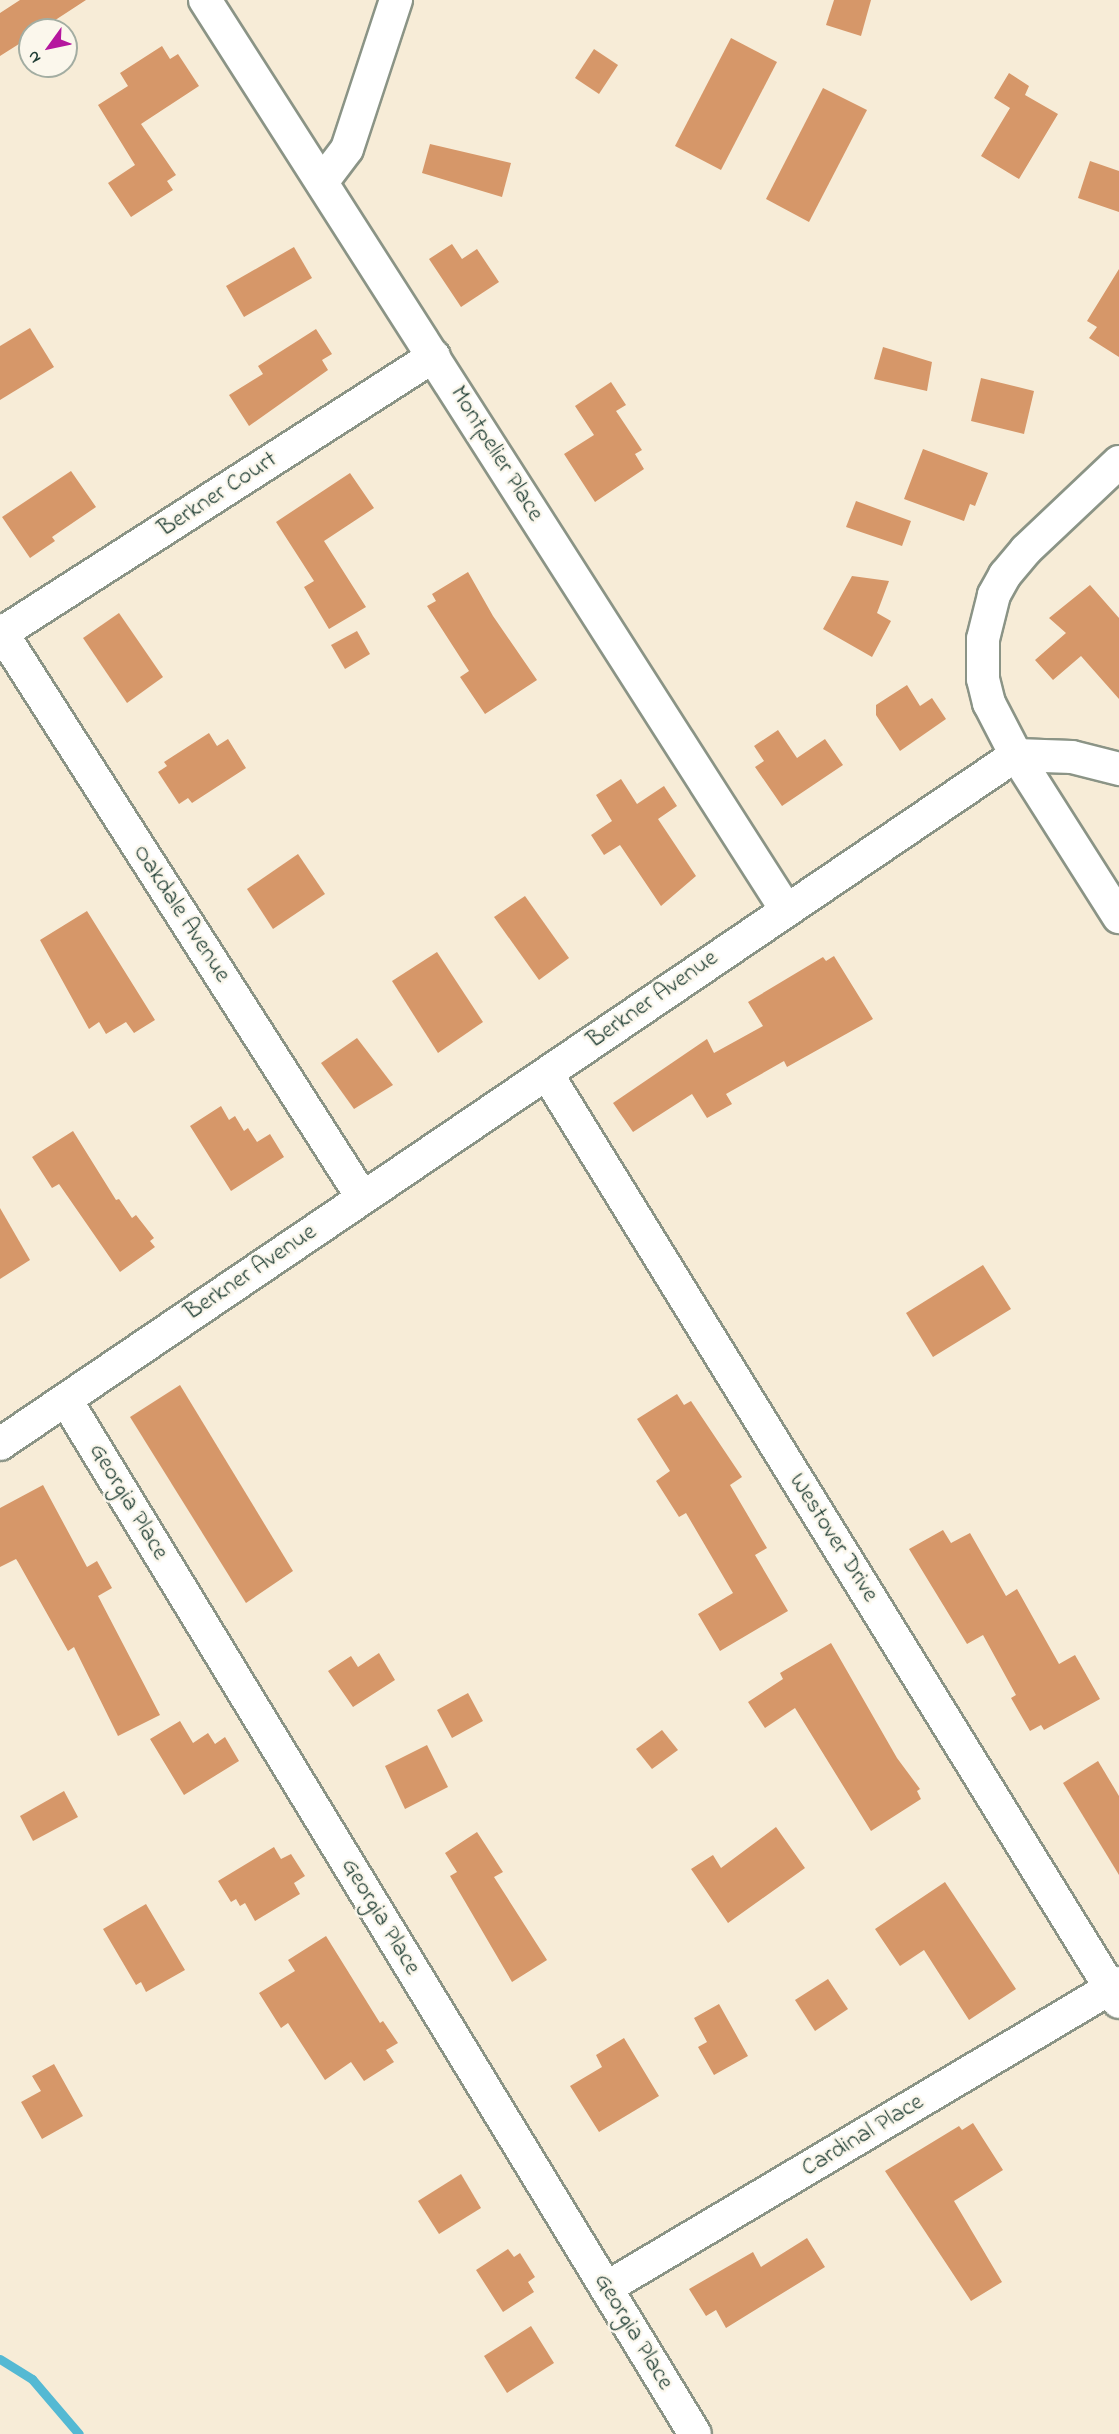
<!DOCTYPE html>
<html>
<head>
<meta charset="utf-8">
<style>
	body { margin:0 }
	#map { position:relative; width:1119px; height:2434px; overflow:hidden; background:#f7ecd7; font-family:"Indie Flower",sans-serif }
	div>[style] { position:absolute }
	[style*='--x'] { left:calc(var(--x)*1px); top:calc(var(--y)*1px); width:calc(var(--w)*1px); rotate:calc(var(--a)*1deg) }
	.stream>* { height:9px; margin:-4.5px; padding:0 4.5px; transform-origin:4.5px; border-radius:4.5px; background:#54b9d3 }
	.building>* { inset:0; background:#d69769 }
	.roads { filter:drop-shadow(2px 0 #8b9486) drop-shadow(-2px 0 #8b9486) drop-shadow(0 2px #8b9486) drop-shadow(0 -2px #8b9486) }
	.street>* { height:32px; margin:-16px; padding:0 16px; transform-origin:16px; border-radius:16px; background:#fff }
	span { translate:-50% -50%; white-space:nowrap; text-align:center; line-height:1.15; -webkit-text-stroke:5px #fbf7ec; paint-order:stroke }
	.street-label { font-size:24px; color:#1f3d34 }
	.north { position:absolute; left:18px; top:18px; width:60px; height:60px; box-sizing:border-box; background:#fbf7ec; border:2px solid #a3ada2; border-radius:50%; rotate:237deg; font-size:16px; font-weight:700; line-height:24px; text-align:center; color:#1f3d34 }
	.north::after { content:''; display:block; margin:auto; width:21px; height:27px; background:#b5179e; clip-path:polygon(50% 0,100% 100%,50% 72%,0 100%) }
</style>
</head>
<body>
<div id="map">
	<div class="stream">
		<i style="--x:0;--y:2359;--w:38;--a:32"></i>
		<i style="--x:32;--y:2379;--w:72;--a:49.5"></i>
	</div>
	<div class="building">
		<i style="clip-path:polygon(20px 0,86px 0,40px 30px,30px 30px,30px 37px,0 56px,0 13px)"></i>
		<i style="clip-path:polygon(834px 0,871px 0,861px 36px,826px 25px)"></i>
		<i style="clip-path:polygon(731px 38px,777px 62px,721px 170px,675px 146px)"></i>
		<i style="clip-path:polygon(162px 46px,170px 59px,178px 54px,199px 86px,141px 124px,176px 175px,167px 181px,173px 190px,131px 217px,108px 183px,135px 165px,98px 105px,128px 86px,120px 73px)"></i>
		<i style="clip-path:polygon(594px 49px,618px 65px,599px 94px,575px 78px)"></i>
		<i style="clip-path:polygon(1009px 73px,1029px 86px,1025px 95px,1058px 114px,1019px 179px,981px 156px,1010px 108px,994px 98px)"></i>
		<i style="clip-path:polygon(823px 88px,867px 110px,809px 222px,766px 199px)"></i>
		<i style="clip-path:polygon(430px 144px,511px 163px,502px 197px,422px 173px)"></i>
		<i style="clip-path:polygon(1090px 161px,1119px 171px,1119px 212px,1078px 198px)"></i>
		<i style="clip-path:polygon(452px 244px,462px 259px,477px 249px,499px 282px,461px 307px,429px 259px)"></i>
		<i style="clip-path:polygon(294px 247px,312px 278px,244px 317px,226px 286px)"></i>
		<i style="clip-path:polygon(1119px 269px,1119px 357px,1089px 338px,1097px 327px,1087px 321px)"></i>
		<i style="clip-path:polygon(30px 328px,54px 367px,0 400px,0 346px)"></i>
		<i style="clip-path:polygon(316px 329px,332px 354px,322px 360px,328px 370px,249px 426px,229px 395px,263px 374px,258px 366px)"></i>
		<i style="clip-path:polygon(883px 347px,932px 362px,927px 391px,874px 379px)"></i>
		<i style="clip-path:polygon(981px 378px,1034px 391px,1024px 434px,971px 421px)"></i>
		<i style="clip-path:polygon(611px 382px,626px 405px,616px 411px,642px 450px,635px 454px,644px 469px,595px 502px,564px 454px,594px 435px,575px 406px)"></i>
		<i style="clip-path:polygon(923px 449px,988px 473px,975px 506px,970px 504px,964px 521px,904px 499px)"></i>
		<i style="clip-path:polygon(71px 471px,96px 507px,52px 537px,55px 541px,30px 558px,2px 517px)"></i>
		<i style="clip-path:polygon(350px 473px,374px 508px,324px 541px,366px 607px,329px 629px,304px 587px,314px 581px,276px 522px)"></i>
		<i style="clip-path:polygon(856px 501px,911px 521px,902px 546px,846px 527px)"></i>
		<i style="clip-path:polygon(468px 572px,493px 616px,537px 680px,485px 714px,460px 677px,469px 671px,427px 606px,436px 601px,432px 594px)"></i>
		<i style="clip-path:polygon(852px 576px,889px 581px,877px 613px,891px 621px,872px 657px,823px 629px)"></i>
		<i style="clip-path:polygon(1090px 585px,1119px 618px,1119px 699px,1081px 656px,1053px 680px,1035px 660px,1066px 633px,1049px 618px)"></i>
		<i style="clip-path:polygon(119px 613px,163px 677px,127px 703px,83px 638px)"></i>
		<i style="clip-path:polygon(357px 631px,370px 654px,345px 669px,331px 645px)"></i>
		<i style="clip-path:polygon(907px 685px,920px 706px,932px 698px,946px 719px,900px 751px,876px 715px,876px 705px)"></i>
		<i style="clip-path:polygon(778px 730px,797px 758px,825px 739px,843px 765px,782px 806px,755px 767px,764px 761px,754px 746px)"></i>
		<i style="clip-path:polygon(209px 733px,217px 746px,228px 739px,246px 768px,192px 803px,188px 798px,179px 804px,158px 772px,167px 766px,164px 762px)"></i>
		<i style="clip-path:polygon(621px 779px,637px 804px,664px 786px,677px 806px,658px 819px,696px 876px,661px 906px,620px 845px,604px 855px,591px 835px,612px 821px,596px 795px)"></i>
		<i style="clip-path:polygon(298px 854px,325px 894px,273px 929px,247px 889px)"></i>
		<i style="clip-path:polygon(525px 896px,569px 958px,539px 980px,494px 917px)"></i>
		<i style="clip-path:polygon(87px 911px,155px 1020px,134px 1033px,126px 1022px,106px 1034px,99px 1022px,89px 1029px,40px 940px)"></i>
		<i style="clip-path:polygon(437px 952px,483px 1022px,438px 1053px,392px 981px)"></i>
		<i style="clip-path:polygon(834px 956px,873px 1019px,787px 1067px,784px 1061px,726px 1094px,732px 1104px,707px 1118px,692px 1094px,633px 1132px,613px 1103px,707px 1039px,714px 1053px,763px 1026px,748px 1002px,823px 957px,826px 961px)"></i>
		<i style="clip-path:polygon(357px 1038px,393px 1085px,354px 1109px,321px 1063px)"></i>
		<i style="clip-path:polygon(221px 1106px,229px 1120px,235px 1116px,244px 1131px,248px 1128px,257px 1142px,270px 1134px,284px 1157px,231px 1191px,190px 1126px)"></i>
		<i style="clip-path:polygon(73px 1131px,116px 1200px,119px 1199px,132px 1218px,136px 1215px,154px 1238px,150px 1241px,155px 1247px,120px 1272px,59px 1184px,52px 1188px,32px 1157px)"></i>
		<i style="clip-path:polygon(0 1208px,30px 1260px,0 1279px)"></i>
		<i style="clip-path:polygon(983px 1265px,1011px 1309px,933px 1357px,906px 1313px)"></i>
		<i style="clip-path:polygon(180px 1385px,293px 1571px,246px 1603px,130px 1417px)"></i>
		<i style="clip-path:polygon(677px 1394px,684px 1405px,691px 1401px,742px 1477px,730px 1485px,767px 1548px,755px 1555px,788px 1611px,720px 1651px,698px 1614px,733px 1593px,686px 1513px,679px 1517px,656px 1481px,670px 1471px,637px 1419px)"></i>
		<i style="clip-path:polygon(43px 1485px,87px 1567px,97px 1561px,112px 1588px,98px 1596px,160px 1715px,118px 1736px,74px 1647px,68px 1651px,18px 1562px,16px 1559px,0 1567px,0 1508px)"></i>
		<i style="clip-path:polygon(943px 1530px,951px 1543px,970px 1533px,1006px 1596px,1017px 1589px,1059px 1664px,1075px 1655px,1100px 1699px,1044px 1730px,1041px 1725px,1030px 1731px,1011px 1698px,1016px 1695px,983px 1635px,967px 1644px,909px 1549px)"></i>
		<i style="clip-path:polygon(831px 1643px,897px 1758px,920px 1789px,917px 1791px,921px 1799px,871px 1831px,795px 1708px,765px 1728px,748px 1702px,783px 1679px,780px 1673px)"></i>
		<i style="clip-path:polygon(379px 1653px,395px 1680px,353px 1707px,328px 1671px,351px 1656px,358px 1667px)"></i>
		<i style="clip-path:polygon(468px 1693px,483px 1721px,452px 1738px,437px 1710px)"></i>
		<i style="clip-path:polygon(180px 1721px,193px 1743px,208px 1733px,215px 1744px,225px 1737px,239px 1761px,184px 1795px,150px 1739px)"></i>
		<i style="clip-path:polygon(662px 1730px,678px 1750px,652px 1769px,636px 1749px)"></i>
		<i style="clip-path:polygon(427px 1745px,448px 1787px,405px 1809px,385px 1766px)"></i>
		<i style="clip-path:polygon(1098px 1761px,1119px 1796px,1119px 1875px,1063px 1783px)"></i>
		<i style="clip-path:polygon(64px 1791px,78px 1817px,33px 1841px,20px 1816px)"></i>
		<i style="clip-path:polygon(776px 1827px,805px 1868px,728px 1923px,691px 1869px,713px 1855px,721px 1868px)"></i>
		<i style="clip-path:polygon(477px 1832px,503px 1872px,494px 1877px,547px 1960px,512px 1982px,450px 1876px,457px 1872px,445px 1853px)"></i>
		<i style="clip-path:polygon(274px 1847px,281px 1859px,291px 1854px,305px 1876px,294px 1883px,300px 1894px,255px 1921px,245px 1903px,240px 1906px,236px 1899px,231px 1902px,218px 1881px)"></i>
		<i style="clip-path:polygon(945px 1882px,1016px 1989px,969px 2020px,924px 1950px,900px 1966px,875px 1929px)"></i>
		<i style="clip-path:polygon(146px 1904px,185px 1970px,146px 1992px,141px 1982px,136px 1985px,103px 1929px)"></i>
		<i style="clip-path:polygon(326px 1936px,380px 2023px,383px 2021px,398px 2043px,386px 2050px,394px 2062px,364px 2081px,351px 2062px,325px 2080px,288px 2023px,281px 2028px,259px 1993px,295px 1971px,288px 1960px)"></i>
		<i style="clip-path:polygon(828px 1979px,848px 2009px,815px 2031px,795px 2000px)"></i>
		<i style="clip-path:polygon(719px 2004px,748px 2056px,714px 2075px,698px 2047px,707px 2042px,694px 2018px)"></i>
		<i style="clip-path:polygon(624px 2038px,659px 2096px,599px 2132px,570px 2086px,602px 2067px,596px 2055px)"></i>
		<i style="clip-path:polygon(54px 2064px,83px 2116px,42px 2139px,21px 2102px,41px 2091px,32px 2076px)"></i>
		<i style="clip-path:polygon(973px 2123px,1003px 2170px,954px 2201px,1002px 2282px,971px 2301px,885px 2171px,959px 2126px,962px 2130px)"></i>
		<i style="clip-path:polygon(461px 2174px,481px 2208px,439px 2234px,418px 2201px)"></i>
		<i style="clip-path:polygon(807px 2238px,825px 2267px,726px 2328px,716px 2310px,706px 2316px,689px 2289px,753px 2252px,761px 2267px)"></i>
		<i style="clip-path:polygon(508px 2249px,514px 2257px,520px 2253px,535px 2277px,528px 2282px,534px 2292px,503px 2312px,476px 2270px)"></i>
		<i style="clip-path:polygon(531px 2326px,554px 2363px,507px 2393px,484px 2356px)"></i>
	</div>
	<div class="roads">
		<div class="street">
			<i style="--x:205;--y:0;--w:1077;--a:57.43"></i>
			<i style="--x:322;--y:182;--w:41;--a:-52.9"></i>
			<i style="--x:347;--y:149;--w:157;--a:-71.8"></i>
			<i style="--x:1119;--y:462;--w:128;--a:136.6"></i>
			<i style="--x:1026;--y:550;--w:33;--a:130"></i>
			<i style="--x:1005;--y:575;--w:23;--a:119"></i>
			<i style="--x:994;--y:595;--w:45;--a:104"></i>
			<i style="--x:983;--y:639;--w:40;--a:90"></i>
			<i style="--x:983;--y:679;--w:25;--a:76"></i>
			<i style="--x:989;--y:703;--w:59;--a:62.6"></i>
			<i style="--x:1016;--y:755;--w:192;--a:57.6"></i>
			<i style="--x:0;--y:630;--w:673;--a:57.44"></i>
			<i style="--x:2;--y:633;--w:513;--a:-32.67"></i>
			<i style="--x:1016;--y:755;--w:56;--a:2"></i>
			<i style="--x:1072;--y:757;--w:49;--a:14.3"></i>
			<i style="--x:547;--y:1074;--w:1090;--a:58.35"></i>
			<i style="--x:66;--y:1400;--w:1210;--a:58.69"></i>
			<i style="--x:0;--y:1444;--w:1228;--a:-34.14"></i>
			<i style="--x:606;--y:2288;--w:597;--a:-30.73"></i>
		</div>
	</div>
	<div class="street-label">
		<span style="left:496px;top:454px;rotate:58deg">Montpelier Place</span>
		<span style="left:218px;top:495px;rotate:-33deg">Berkner Court</span>
		<span style="left:181px;top:914px;rotate:57deg">Oakdale Avenue</span>
		<span style="left:653px;top:1000px;rotate:-35deg">Berkner Avenue</span>
		<span style="left:251px;top:1273px;rotate:-34deg">Berkner Avenue</span>
		<span style="left:128px;top:1502px;rotate:59deg">Georgia Place</span>
		<span style="left:833px;top:1538px;rotate:58deg">Westover Drive</span>
		<span style="left:380px;top:1917px;rotate:59deg">Georgia Place</span>
		<span style="left:863px;top:2136px;rotate:-31deg">Cardinal Place</span>
		<span style="left:633px;top:2332px;rotate:59deg">Georgia Place</span>
	</div>
	<div class="north">N</div>
</div>
</body>
</html>
